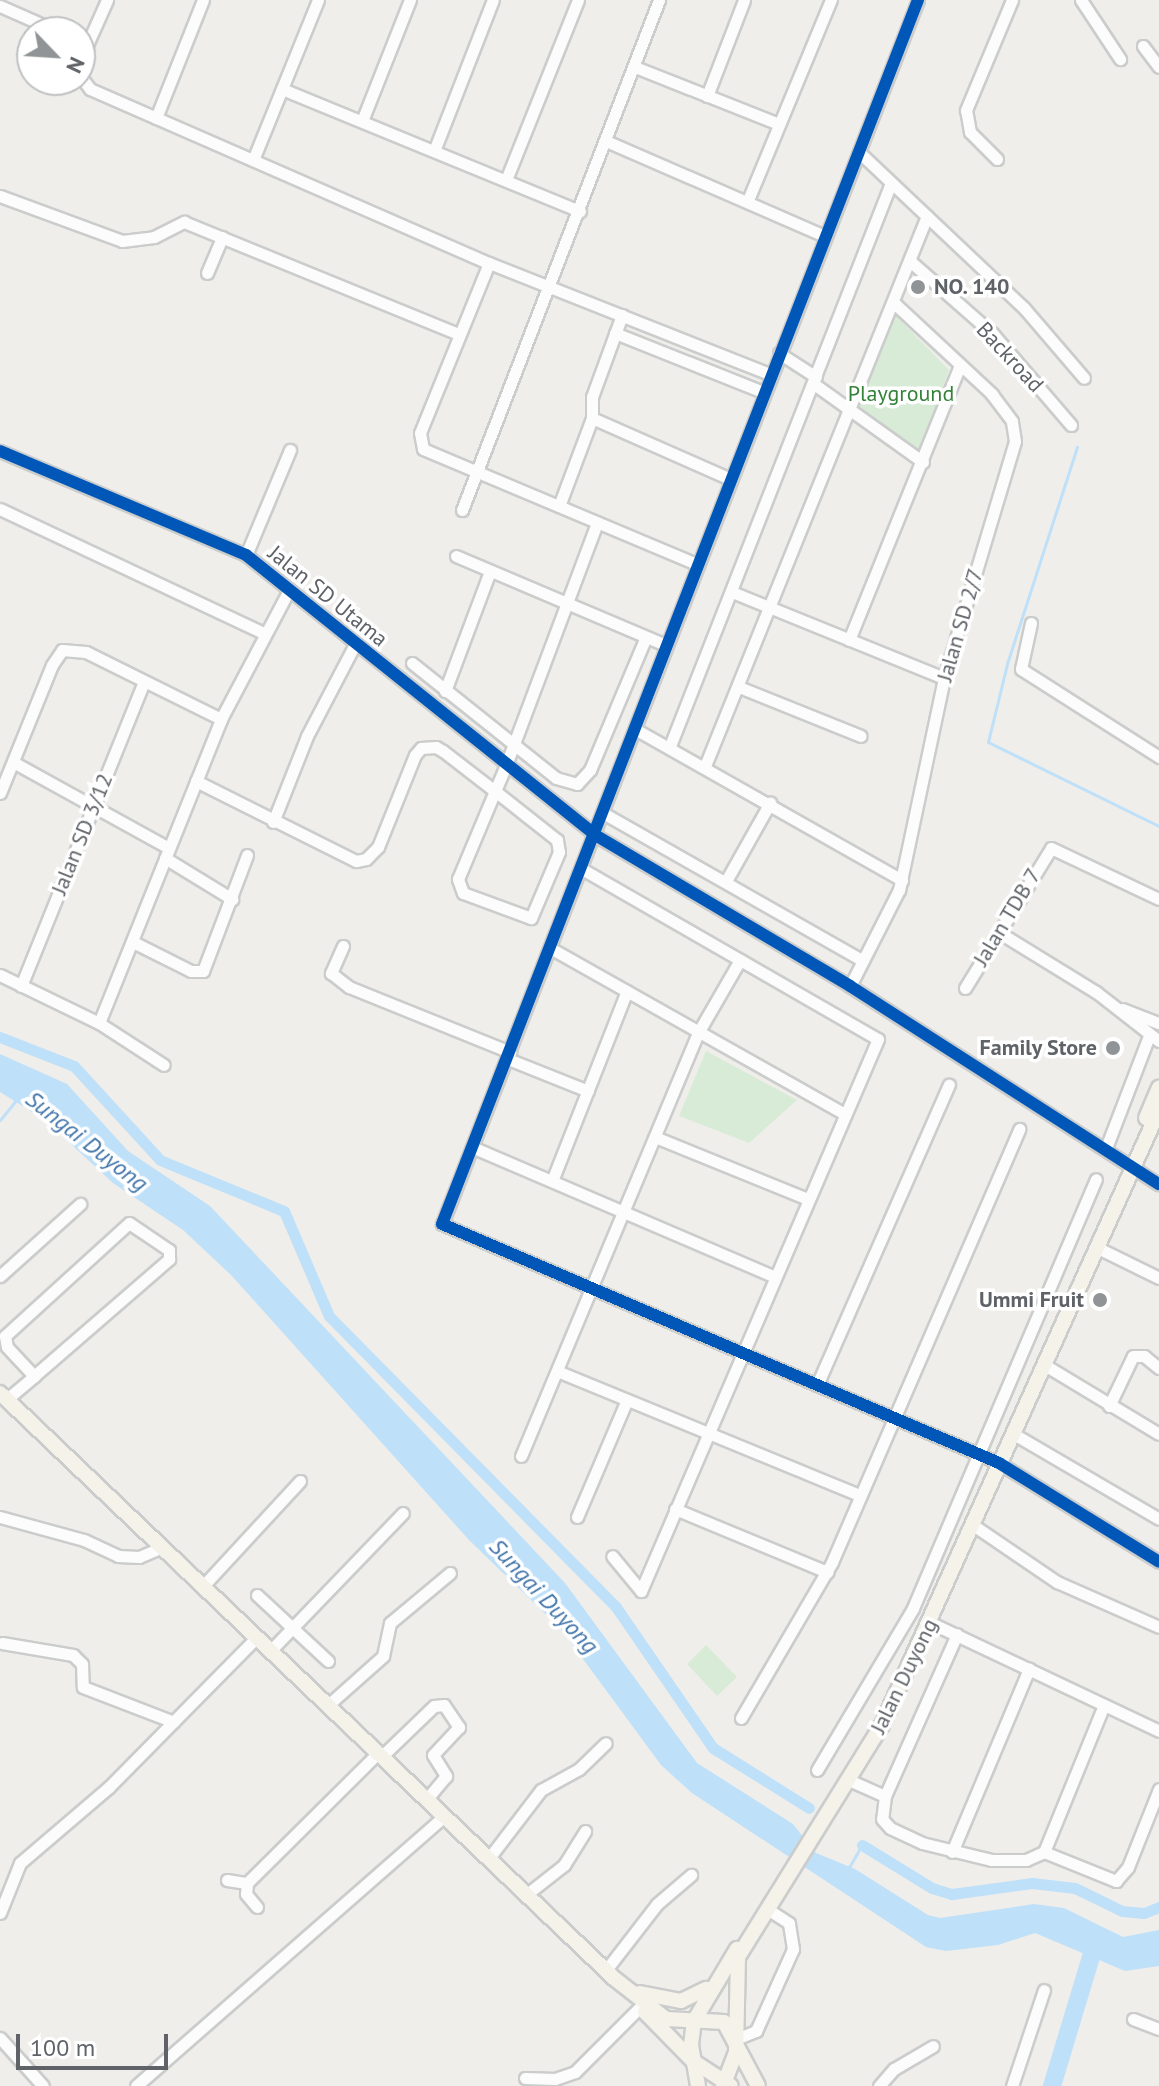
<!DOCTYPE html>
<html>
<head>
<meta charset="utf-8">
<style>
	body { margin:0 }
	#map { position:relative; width:1159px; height:2086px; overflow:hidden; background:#efeeea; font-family:"PT Sans",sans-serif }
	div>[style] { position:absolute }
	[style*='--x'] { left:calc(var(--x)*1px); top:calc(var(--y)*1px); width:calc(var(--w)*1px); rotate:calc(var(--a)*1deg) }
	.green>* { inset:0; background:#d8ebd6 }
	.water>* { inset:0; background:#bfe0f9 }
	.stream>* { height:3px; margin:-1.5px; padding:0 1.5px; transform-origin:1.5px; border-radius:1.5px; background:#bfe0f9 }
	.canal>* { height:11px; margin:-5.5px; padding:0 5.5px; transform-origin:5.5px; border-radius:5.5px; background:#bfe0f9 }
	.river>* { height:18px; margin:-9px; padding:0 9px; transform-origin:9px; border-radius:9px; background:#bfe0f9 }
	.roads { filter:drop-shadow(2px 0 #cbcccc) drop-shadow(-2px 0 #cbcccc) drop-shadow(0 2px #cbcccc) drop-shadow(0 -2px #cbcccc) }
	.minor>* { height:11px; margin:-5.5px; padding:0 5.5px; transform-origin:5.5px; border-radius:5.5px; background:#fdfcfc }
	.major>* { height:14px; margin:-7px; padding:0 7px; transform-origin:7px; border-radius:7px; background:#f4f2e9 }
	.cycleway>* { height:12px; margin:-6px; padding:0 6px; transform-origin:6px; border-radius:6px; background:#0057b8 }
	.dots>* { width:22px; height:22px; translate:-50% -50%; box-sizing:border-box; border:4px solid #fff; border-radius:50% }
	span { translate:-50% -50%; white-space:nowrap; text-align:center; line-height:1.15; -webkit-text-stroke:7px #fff; paint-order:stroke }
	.poi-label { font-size:22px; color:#5f6368; font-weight:700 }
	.left { translate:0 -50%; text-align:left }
	.right { translate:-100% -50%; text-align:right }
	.street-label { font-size:22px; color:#5f6368 }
	.park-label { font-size:22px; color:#348238 }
	.water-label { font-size:24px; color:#4174aa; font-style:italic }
	.north { position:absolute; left:16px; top:16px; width:80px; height:80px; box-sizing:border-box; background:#fff; border:2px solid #bfc1c3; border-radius:50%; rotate:115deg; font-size:22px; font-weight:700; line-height:32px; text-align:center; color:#5f6368 }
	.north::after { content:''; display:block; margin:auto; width:28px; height:36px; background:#919496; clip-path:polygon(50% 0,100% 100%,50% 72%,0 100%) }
	.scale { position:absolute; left:16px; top:2034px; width:152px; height:36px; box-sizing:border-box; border:4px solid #5f6368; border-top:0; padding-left:10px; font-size:24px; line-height:28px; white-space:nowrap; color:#5f6368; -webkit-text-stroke:6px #fff; paint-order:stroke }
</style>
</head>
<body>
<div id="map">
	<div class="green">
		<i style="clip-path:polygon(895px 315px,949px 370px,918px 454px,855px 408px)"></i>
		<i style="clip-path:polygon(706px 1051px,797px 1100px,749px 1143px,679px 1116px)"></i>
		<i style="clip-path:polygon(706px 1645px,737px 1677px,717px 1696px,687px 1664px)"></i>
	</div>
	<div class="water">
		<i style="clip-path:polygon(0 1054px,67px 1084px,128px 1151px,210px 1206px,565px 1583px,697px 1763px,793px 1824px,816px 1853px,855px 1869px,928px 1915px,940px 1918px,1034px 1904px,1064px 1908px,1123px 1937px,1159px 1930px,1159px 1966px,1125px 1971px,1035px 1933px,998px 1945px,946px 1951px,926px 1947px,692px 1793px,661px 1765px,561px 1629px,469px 1540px,231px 1275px,183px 1230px,113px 1183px,45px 1120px,0 1092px)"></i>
	</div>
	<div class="stream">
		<i style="--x:1077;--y:447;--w:228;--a:107.9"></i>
		<i style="--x:1007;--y:664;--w:80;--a:103.7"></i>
		<i style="--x:988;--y:742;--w:191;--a:26.2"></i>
		<i style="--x:0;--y:1120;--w:28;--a:-51"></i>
		<i style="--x:848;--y:1869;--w:28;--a:-60"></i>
	</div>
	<div class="canal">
		<i style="--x:0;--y:1037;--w:79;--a:21.4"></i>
		<i style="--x:74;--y:1066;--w:127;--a:47.5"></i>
		<i style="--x:160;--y:1160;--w:134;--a:22.4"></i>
		<i style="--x:284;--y:1211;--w:114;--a:66.8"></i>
		<i style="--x:329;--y:1316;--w:409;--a:45.4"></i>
		<i style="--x:616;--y:1607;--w:171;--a:55.5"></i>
		<i style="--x:713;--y:1748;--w:113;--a:32"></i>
		<i style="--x:862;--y:1845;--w:82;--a:31.6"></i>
		<i style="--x:932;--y:1888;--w:21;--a:17"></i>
		<i style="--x:952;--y:1894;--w:81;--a:-7.8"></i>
		<i style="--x:1032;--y:1883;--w:43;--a:6.6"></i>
		<i style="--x:1075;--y:1888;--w:52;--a:26.1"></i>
		<i style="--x:1122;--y:1911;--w:22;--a:5"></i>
		<i style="--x:1144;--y:1913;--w:16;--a:-22"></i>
	</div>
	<div class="river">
		<i style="--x:1052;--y:2086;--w:152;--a:-73.2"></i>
	</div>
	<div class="roads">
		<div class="minor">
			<i style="--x:107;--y:0;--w:49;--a:114"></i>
			<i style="--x:87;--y:45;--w:33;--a:101"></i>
			<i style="--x:81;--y:77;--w:15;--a:53"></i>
			<i style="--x:90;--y:89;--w:435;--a:23.6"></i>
			<i style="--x:489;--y:263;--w:302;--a:21.6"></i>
			<i style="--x:918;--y:0;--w:1313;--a:111.25"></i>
			<i style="--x:442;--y:1224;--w:606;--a:23.22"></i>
			<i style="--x:999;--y:1463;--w:188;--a:31.7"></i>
			<i style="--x:1081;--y:0;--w:71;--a:56.5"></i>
			<i style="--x:0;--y:6;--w:64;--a:23.8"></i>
			<i style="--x:1143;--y:46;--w:26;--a:53"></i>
			<i style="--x:635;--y:67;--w:155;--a:21.6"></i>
			<i style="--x:282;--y:89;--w:322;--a:22.3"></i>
			<i style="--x:707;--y:96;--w:103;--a:-68.9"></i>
			<i style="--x:156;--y:118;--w:127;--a:-68.3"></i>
			<i style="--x:362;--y:121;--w:130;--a:-68.4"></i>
			<i style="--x:606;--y:141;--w:239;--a:23.5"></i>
			<i style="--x:434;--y:151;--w:162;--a:-68.7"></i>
			<i style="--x:859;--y:152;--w:227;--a:43.4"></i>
			<i style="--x:1024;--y:308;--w:92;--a:49.4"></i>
			<i style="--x:997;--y:159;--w:38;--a:-135"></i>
			<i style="--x:970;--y:132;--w:22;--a:-100"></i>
			<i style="--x:966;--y:110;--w:119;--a:-67.3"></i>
			<i style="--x:253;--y:160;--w:173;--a:-67.9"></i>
			<i style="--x:506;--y:180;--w:194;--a:-68.2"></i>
			<i style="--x:0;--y:196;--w:130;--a:20.2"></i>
			<i style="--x:122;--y:241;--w:32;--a:-7"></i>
			<i style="--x:154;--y:237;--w:34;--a:-27"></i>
			<i style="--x:184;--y:222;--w:297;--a:22.2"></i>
			<i style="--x:748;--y:200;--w:217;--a:-67.5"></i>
			<i style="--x:910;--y:261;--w:111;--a:41.3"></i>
			<i style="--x:993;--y:334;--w:120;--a:49.4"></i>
			<i style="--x:489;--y:263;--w:183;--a:112.1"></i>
			<i style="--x:420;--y:433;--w:16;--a:79"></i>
			<i style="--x:423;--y:449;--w:296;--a:22.8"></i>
			<i style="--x:207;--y:273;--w:39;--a:-67"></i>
			<i style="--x:622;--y:315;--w:87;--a:110.1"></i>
			<i style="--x:592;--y:397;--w:21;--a:90"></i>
			<i style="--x:592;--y:418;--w:149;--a:23.8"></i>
			<i style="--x:615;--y:333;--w:159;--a:21.7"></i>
			<i style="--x:779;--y:353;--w:44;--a:33"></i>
			<i style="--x:814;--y:384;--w:134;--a:35.6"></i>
			<i style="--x:0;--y:451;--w:267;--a:22.9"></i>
			<i style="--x:246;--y:555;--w:447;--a:38.7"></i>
			<i style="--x:595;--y:835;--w:296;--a:30.6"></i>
			<i style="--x:850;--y:986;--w:367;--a:32.7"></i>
			<i style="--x:559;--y:506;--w:94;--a:-69.4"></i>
			<i style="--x:0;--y:509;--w:291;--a:25.2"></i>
			<i style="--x:462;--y:510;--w:547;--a:-68.88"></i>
			<i style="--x:246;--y:555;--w:114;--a:-67.3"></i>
			<i style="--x:456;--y:556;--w:228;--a:23"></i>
			<i style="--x:732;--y:592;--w:229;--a:22.1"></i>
			<i style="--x:1031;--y:623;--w:47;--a:102.3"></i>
			<i style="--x:1021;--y:669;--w:164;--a:32.5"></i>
			<i style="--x:849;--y:640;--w:297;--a:-68"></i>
			<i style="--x:412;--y:663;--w:184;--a:38.6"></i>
			<i style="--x:556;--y:778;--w:22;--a:16"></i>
			<i style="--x:577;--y:784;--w:19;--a:-47"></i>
			<i style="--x:590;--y:770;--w:144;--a:-67.2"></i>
			<i style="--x:739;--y:687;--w:131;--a:21.9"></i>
			<i style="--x:445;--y:691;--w:128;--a:-69.4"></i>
			<i style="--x:635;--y:729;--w:307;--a:29.5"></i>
			<i style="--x:670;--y:746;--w:605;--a:-68.57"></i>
			<i style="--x:13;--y:762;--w:178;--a:28.9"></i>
			<i style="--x:705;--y:766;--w:593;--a:-68.02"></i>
			<i style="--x:196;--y:781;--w:179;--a:26.6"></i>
			<i style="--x:356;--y:861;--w:10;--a:-11"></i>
			<i style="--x:366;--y:859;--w:17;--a:-45"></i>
			<i style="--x:378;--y:847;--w:99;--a:-68.1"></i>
			<i style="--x:415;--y:755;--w:9;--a:-49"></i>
			<i style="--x:421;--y:748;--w:15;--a:-4"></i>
			<i style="--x:436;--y:747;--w:8;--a:30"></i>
			<i style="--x:443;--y:751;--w:66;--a:37.6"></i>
			<i style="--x:495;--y:791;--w:79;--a:38.3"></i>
			<i style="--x:557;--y:840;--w:12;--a:81"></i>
			<i style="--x:559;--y:852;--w:72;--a:113"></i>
			<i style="--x:531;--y:918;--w:72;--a:-159.8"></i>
			<i style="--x:463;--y:893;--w:15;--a:-110"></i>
			<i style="--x:458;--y:879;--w:95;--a:-67.2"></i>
			<i style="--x:495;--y:791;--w:28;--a:-67"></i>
			<i style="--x:506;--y:765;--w:259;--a:-69.4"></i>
			<i style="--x:0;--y:793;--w:138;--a:-67.9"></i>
			<i style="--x:52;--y:665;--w:18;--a:-56"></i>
			<i style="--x:62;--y:650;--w:24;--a:5"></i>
			<i style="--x:86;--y:652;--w:151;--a:26.4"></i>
			<i style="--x:603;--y:813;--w:296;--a:29.6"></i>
			<i style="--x:273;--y:822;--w:92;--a:-68.4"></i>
			<i style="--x:307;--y:736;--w:104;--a:-62.4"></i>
			<i style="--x:165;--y:858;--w:79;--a:31.5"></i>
			<i style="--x:582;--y:869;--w:341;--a:29.9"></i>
			<i style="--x:878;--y:1039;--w:601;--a:113.24"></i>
			<i style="--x:641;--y:1591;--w:45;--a:-129.6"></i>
			<i style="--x:726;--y:881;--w:90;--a:-60.6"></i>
			<i style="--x:1000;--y:933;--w:113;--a:31.6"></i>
			<i style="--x:1096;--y:992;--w:80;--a:37.9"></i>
			<i style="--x:133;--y:942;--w:65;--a:26.6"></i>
			<i style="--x:191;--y:971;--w:12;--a:0"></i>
			<i style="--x:203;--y:971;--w:124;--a:-69.2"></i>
			<i style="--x:343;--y:946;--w:30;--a:114"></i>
			<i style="--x:331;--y:973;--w:23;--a:38"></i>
			<i style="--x:349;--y:987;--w:174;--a:22"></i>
			<i style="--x:552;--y:949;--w:336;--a:29.4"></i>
			<i style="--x:0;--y:975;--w:110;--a:25.9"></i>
			<i style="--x:99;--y:1023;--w:77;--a:32.9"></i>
			<i style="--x:21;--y:986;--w:328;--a:-68"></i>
			<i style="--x:850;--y:986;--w:108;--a:-63"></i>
			<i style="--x:899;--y:890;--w:217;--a:-78"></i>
			<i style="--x:944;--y:678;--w:247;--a:-73.3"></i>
			<i style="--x:1015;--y:441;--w:20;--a:-99"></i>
			<i style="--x:1012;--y:421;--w:34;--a:-127"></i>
			<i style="--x:992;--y:394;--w:135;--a:-137.1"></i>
			<i style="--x:965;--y:988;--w:164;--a:-58.4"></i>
			<i style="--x:1051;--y:848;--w:119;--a:25.3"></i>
			<i style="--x:1122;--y:1009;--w:40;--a:21"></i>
			<i style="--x:99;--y:1023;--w:328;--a:-68.1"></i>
			<i style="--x:221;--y:719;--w:146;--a:-62.2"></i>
			<i style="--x:508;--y:1059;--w:86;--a:21.8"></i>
			<i style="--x:655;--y:1137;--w:165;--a:22.1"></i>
			<i style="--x:472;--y:1147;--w:327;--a:23.2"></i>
			<i style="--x:1106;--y:1148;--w:120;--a:-69"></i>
			<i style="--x:552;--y:1181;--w:204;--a:-68.5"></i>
			<i style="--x:1098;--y:1248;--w:68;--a:26.2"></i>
			<i style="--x:0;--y:1276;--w:108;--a:-42"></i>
			<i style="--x:1043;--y:1364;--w:135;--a:31.1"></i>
			<i style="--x:557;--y:1371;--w:327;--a:22.3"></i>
			<i style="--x:817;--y:1385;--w:328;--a:-66.3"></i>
			<i style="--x:7;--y:1399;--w:35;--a:-40"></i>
			<i style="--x:34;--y:1376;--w:179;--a:-40.9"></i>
			<i style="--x:169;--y:1259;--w:9;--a:-90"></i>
			<i style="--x:169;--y:1250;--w:48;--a:-146"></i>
			<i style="--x:129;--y:1223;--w:168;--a:137.7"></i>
			<i style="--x:5;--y:1336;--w:11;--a:80"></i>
			<i style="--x:7;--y:1347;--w:40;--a:47"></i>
			<i style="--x:1109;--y:1406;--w:55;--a:-64.4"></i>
			<i style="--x:1133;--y:1356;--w:11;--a:0"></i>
			<i style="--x:1144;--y:1356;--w:19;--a:39"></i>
			<i style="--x:1012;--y:1433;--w:170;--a:30.3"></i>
			<i style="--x:521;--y:1456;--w:461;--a:-67.3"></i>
			<i style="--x:699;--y:1031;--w:82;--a:-60"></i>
			<i style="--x:675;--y:1509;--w:165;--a:22.5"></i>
			<i style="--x:0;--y:1517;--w:87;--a:15.3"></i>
			<i style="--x:84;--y:1540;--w:38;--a:25"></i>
			<i style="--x:118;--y:1556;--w:21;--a:3"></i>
			<i style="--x:139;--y:1557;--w:25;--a:-23"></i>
			<i style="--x:577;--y:1517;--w:127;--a:-66.9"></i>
			<i style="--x:973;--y:1525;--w:102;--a:34.2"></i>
			<i style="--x:1057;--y:1582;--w:111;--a:23.8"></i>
			<i style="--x:203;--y:1586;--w:143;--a:-47.3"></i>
			<i style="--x:257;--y:1595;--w:97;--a:42.9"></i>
			<i style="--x:931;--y:1623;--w:252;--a:25.3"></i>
			<i style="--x:2;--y:1643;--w:72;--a:9.6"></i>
			<i style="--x:73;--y:1655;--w:13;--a:45"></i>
			<i style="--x:82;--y:1664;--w:23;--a:88"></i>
			<i style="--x:83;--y:1687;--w:97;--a:21"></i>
			<i style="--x:271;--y:1650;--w:190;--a:-46.1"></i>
			<i style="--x:328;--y:1705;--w:74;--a:-41.7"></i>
			<i style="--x:383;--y:1656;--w:34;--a:-78"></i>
			<i style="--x:390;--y:1623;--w:78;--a:-39.8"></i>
			<i style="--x:741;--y:1718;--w:181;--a:-59.7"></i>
			<i style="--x:832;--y:1562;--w:472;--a:-66.6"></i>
			<i style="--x:382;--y:1756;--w:72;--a:-43.9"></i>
			<i style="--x:434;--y:1706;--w:10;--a:-6"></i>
			<i style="--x:444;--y:1705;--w:27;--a:56"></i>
			<i style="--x:459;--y:1727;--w:38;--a:133"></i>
			<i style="--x:433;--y:1755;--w:25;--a:58"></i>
			<i style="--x:446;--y:1776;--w:30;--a:130"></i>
			<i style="--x:817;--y:1770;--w:188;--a:-59.3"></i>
			<i style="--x:913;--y:1608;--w:466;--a:-66.9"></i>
			<i style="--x:851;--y:1781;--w:37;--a:24"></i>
			<i style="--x:885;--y:1796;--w:23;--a:97"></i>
			<i style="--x:882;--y:1819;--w:12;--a:48"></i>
			<i style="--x:890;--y:1828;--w:35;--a:25"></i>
			<i style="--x:922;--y:1843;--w:72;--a:13.7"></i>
			<i style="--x:992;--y:1860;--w:34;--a:0"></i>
			<i style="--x:1026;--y:1860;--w:20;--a:-24"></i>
			<i style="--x:1044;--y:1852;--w:78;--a:21.9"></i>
			<i style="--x:1116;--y:1881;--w:18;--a:-49"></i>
			<i style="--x:1128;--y:1867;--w:84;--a:-68.3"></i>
			<i style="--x:885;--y:1796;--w:177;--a:-66"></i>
			<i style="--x:952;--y:1852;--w:199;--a:-67.2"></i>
			<i style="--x:1044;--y:1852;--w:159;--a:-67.8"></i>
			<i style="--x:489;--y:1858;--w:86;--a:-52.6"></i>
			<i style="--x:541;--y:1790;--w:43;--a:-28.9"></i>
			<i style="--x:579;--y:1769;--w:37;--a:-44"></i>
			<i style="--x:227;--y:1880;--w:20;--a:9"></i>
			<i style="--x:247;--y:1883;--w:185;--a:-44.8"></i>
			<i style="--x:247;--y:1883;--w:11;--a:95"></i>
			<i style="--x:246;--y:1894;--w:17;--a:50"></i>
			<i style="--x:527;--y:1894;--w:47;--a:-38.1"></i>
			<i style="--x:564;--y:1865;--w:40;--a:-58"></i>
			<i style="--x:0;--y:1913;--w:54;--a:-68.2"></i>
			<i style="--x:20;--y:1863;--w:117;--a:-40.5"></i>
			<i style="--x:109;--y:1787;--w:211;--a:-45.4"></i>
			<i style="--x:606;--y:1970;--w:83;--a:-52.3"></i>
			<i style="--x:657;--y:1904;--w:45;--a:-40.5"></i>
			<i style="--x:1133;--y:2019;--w:28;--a:21"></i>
			<i style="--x:0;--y:2038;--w:64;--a:48.1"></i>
			<i style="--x:736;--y:2039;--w:22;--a:-22"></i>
			<i style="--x:756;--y:2031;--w:90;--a:-65.7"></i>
			<i style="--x:793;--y:1949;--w:26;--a:-99"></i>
			<i style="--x:789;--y:1923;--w:27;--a:-147"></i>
			<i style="--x:525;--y:2078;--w:30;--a:2"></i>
			<i style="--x:555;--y:2079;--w:21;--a:-19"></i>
			<i style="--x:575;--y:2072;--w:92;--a:-45"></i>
			<i style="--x:136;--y:2086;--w:410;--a:-41.2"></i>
			<i style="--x:879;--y:2086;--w:23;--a:-49"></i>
			<i style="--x:894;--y:2069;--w:45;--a:-30.5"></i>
			<i style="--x:1012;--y:2086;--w:101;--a:-71.6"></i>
		</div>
		<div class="major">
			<i style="--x:1146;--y:1118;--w:33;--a:-67"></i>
			<i style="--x:0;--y:1393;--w:849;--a:43.62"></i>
			<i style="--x:615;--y:1979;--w:65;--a:38.1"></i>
			<i style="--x:666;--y:2019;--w:58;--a:3"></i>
			<i style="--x:724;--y:2022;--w:72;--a:62"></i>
			<i style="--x:640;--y:1993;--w:42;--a:11"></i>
			<i style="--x:681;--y:2001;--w:28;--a:-26"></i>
			<i style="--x:645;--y:2012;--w:69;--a:45.6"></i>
			<i style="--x:693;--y:2061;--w:45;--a:33.3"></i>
			<i style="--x:698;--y:2086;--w:42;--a:-99.7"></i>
			<i style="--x:691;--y:2045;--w:24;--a:-83"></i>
			<i style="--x:694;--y:2021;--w:84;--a:-59.2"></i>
			<i style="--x:723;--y:2086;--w:36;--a:-69"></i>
			<i style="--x:736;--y:2052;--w:95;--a:-88.8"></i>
			<i style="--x:738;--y:1957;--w:273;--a:-58.2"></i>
			<i style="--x:882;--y:1725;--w:675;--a:-65.75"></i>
		</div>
	</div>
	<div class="cycleway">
		<i style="--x:918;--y:0;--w:1313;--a:111.25"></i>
		<i style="--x:442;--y:1224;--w:606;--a:23.22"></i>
		<i style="--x:999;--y:1463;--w:188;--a:31.7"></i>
		<i style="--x:0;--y:451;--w:267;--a:22.9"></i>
		<i style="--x:246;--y:555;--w:447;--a:38.7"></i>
		<i style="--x:595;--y:835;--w:296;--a:30.6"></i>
		<i style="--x:850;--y:986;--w:367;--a:32.7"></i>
	</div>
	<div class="dots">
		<i style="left:918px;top:287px;background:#919496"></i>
		<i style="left:1113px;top:1048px;background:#919496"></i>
		<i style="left:1100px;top:1300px;background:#919496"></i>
	</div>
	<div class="poi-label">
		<span class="left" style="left:934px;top:287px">NO. 140</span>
		<span class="right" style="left:1097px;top:1048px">Family Store</span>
		<span class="right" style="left:1084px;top:1300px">Ummi Fruit</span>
	</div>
	<div class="street-label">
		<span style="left:1010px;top:357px;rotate:47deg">Backroad</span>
		<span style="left:328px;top:596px;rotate:39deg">Jalan SD Utama</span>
		<span style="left:960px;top:625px;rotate:-74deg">Jalan SD 2/7</span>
		<span style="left:82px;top:834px;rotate:-68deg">Jalan SD 3/12</span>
		<span style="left:1007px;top:917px;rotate:-59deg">Jalan TDB 7</span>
		<span style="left:904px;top:1676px;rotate:-64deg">Jalan Duyong</span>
	</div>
	<div class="park-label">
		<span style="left:901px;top:394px">Playground</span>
	</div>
	<div class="water-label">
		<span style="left:87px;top:1141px;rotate:38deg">Sungai Duyong</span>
		<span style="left:544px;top:1596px;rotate:47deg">Sungai Duyong</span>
	</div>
	<div class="north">N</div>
	<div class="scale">100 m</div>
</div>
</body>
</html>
